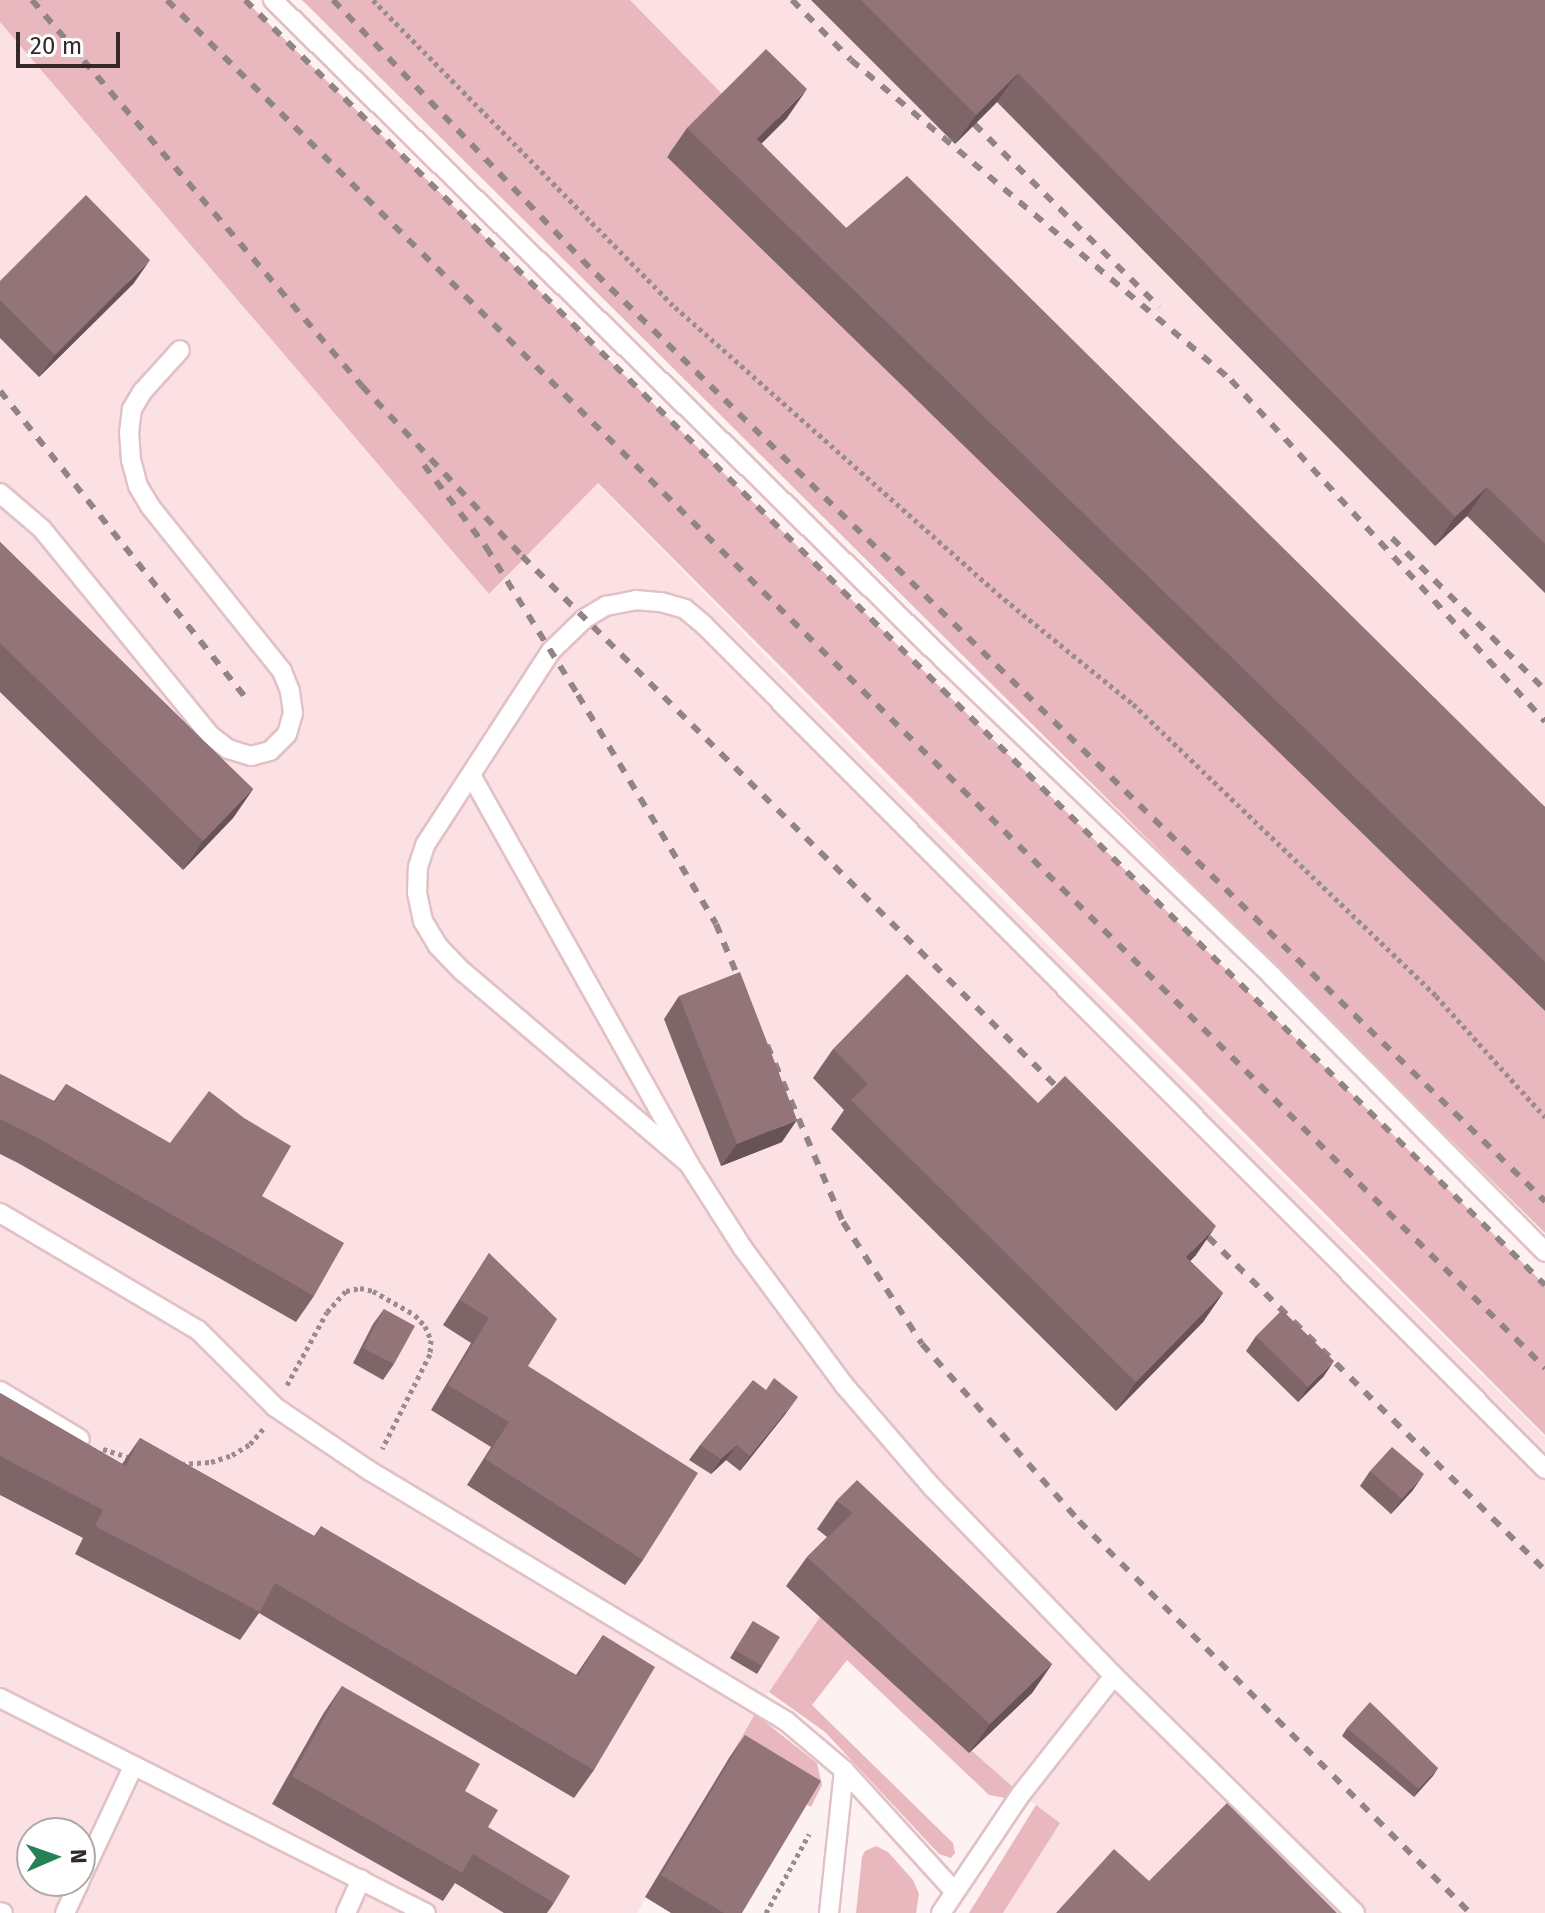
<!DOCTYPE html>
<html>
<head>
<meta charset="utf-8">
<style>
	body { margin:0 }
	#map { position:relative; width:1545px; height:1913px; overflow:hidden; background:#fef1f2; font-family:"Fira Sans",sans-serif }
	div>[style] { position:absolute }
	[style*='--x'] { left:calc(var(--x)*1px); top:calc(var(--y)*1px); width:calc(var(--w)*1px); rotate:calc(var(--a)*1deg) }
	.built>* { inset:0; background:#fbe1e4 }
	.green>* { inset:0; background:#e8b8be }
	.path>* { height:5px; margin-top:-2.5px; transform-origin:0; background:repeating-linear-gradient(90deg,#988c8d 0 4px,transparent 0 8px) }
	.roads { filter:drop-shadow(2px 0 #e2c1c6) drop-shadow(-2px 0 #e2c1c6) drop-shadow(0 2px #e2c1c6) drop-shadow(0 -2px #e2c1c6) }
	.service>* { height:18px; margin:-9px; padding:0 9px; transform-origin:9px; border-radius:9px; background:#fff }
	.rail>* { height:6px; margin-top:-3px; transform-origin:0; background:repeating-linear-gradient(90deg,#918485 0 10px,transparent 0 20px) }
	.wall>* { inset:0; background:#7e6568 }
	.shaded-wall>* { inset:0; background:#675255 }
	.building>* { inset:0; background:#937579 }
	span { translate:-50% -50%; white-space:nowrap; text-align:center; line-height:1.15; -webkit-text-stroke:6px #fff; paint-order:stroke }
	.north { position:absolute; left:16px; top:1817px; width:80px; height:80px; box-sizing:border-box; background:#fff; border:2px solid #aea9a9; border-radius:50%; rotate:88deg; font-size:22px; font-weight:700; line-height:32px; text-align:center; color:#342829 }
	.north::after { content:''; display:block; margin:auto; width:28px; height:36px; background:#268156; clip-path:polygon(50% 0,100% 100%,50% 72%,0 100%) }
	.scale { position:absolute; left:16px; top:32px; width:104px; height:36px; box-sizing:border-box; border:4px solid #342829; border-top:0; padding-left:10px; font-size:24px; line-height:28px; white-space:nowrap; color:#342829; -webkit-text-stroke:6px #fff; paint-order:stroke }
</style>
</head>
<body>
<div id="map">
	<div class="built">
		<i style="clip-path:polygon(630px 0,1545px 0,1545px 1011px,798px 283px,725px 98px)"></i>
		<i style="clip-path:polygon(evenodd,0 1px,489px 594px,597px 483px,1037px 934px,1545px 1437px,1545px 1913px,1003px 1913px,1059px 1823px,969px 1753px,821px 1617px,761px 1703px,637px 1913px,0 1913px,0 1px,32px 1833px,80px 1833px,80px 1881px,32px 1881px,32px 1833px)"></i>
	</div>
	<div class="green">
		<i style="clip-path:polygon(0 0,245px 0,1545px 1285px,1545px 1435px,598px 483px,489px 594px,0 22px)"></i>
		<i style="clip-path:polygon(302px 0,630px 0,726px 98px,667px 156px,1545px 1011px,1545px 1233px)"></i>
		<i style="clip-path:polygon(820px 1617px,1014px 1788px,1005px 1798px,989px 1795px,847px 1660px,812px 1705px,953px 1843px,955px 1853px,951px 1858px,939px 1854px,825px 1732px,769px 1692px)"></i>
		<i style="clip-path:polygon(755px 1714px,817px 1763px,822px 1785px,811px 1807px,729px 1758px)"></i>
		<i style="clip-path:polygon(1036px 1805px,1060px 1823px,1003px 1913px,969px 1913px)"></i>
		<i style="clip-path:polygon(876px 1846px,888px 1852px,913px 1880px,919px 1894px,916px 1913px,856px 1913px,862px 1857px,865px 1851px)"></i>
	</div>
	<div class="path">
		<i style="--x:373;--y:0;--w:431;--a:45.5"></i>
		<i style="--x:675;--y:307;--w:432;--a:41.6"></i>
		<i style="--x:998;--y:594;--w:174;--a:39.2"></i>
		<i style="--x:1133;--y:704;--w:421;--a:43.9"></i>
		<i style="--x:1436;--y:996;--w:163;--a:48"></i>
		<i style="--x:287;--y:1385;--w:83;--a:-61.3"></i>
		<i style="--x:327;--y:1312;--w:28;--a:-48"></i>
		<i style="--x:346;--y:1291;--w:14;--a:-12"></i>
		<i style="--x:360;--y:1288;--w:13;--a:13"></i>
		<i style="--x:373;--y:1291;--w:48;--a:29.7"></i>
		<i style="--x:415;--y:1315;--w:15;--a:48"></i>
		<i style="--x:425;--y:1326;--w:15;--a:67"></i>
		<i style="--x:431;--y:1340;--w:14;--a:94"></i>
		<i style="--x:430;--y:1354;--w:106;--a:116.8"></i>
		<i style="--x:103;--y:1449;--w:29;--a:18"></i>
		<i style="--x:181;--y:1464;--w:30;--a:-4"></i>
		<i style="--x:211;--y:1462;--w:22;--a:-18"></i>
		<i style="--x:232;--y:1455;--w:21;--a:-31"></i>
		<i style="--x:250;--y:1444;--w:20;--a:-49"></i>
		<i style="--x:766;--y:1913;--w:90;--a:-61.4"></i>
	</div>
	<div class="roads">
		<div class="service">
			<i style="--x:273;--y:0;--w:940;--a:44.53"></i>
			<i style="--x:943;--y:659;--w:457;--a:43.9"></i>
			<i style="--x:1272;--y:976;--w:388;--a:45.3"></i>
			<i style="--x:0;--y:493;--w:55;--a:40.6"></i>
			<i style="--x:42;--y:529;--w:266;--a:50.8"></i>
			<i style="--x:210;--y:735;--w:23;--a:38"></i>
			<i style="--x:228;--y:749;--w:24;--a:17"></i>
			<i style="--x:251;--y:756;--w:20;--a:-15"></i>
			<i style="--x:270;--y:751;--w:24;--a:-45"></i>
			<i style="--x:287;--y:734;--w:22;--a:-74"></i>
			<i style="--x:293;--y:713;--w:22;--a:-98"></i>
			<i style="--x:290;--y:691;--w:22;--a:-112"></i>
			<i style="--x:282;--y:671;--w:211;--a:-128.7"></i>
			<i style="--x:150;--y:506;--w:23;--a:-121"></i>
			<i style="--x:138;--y:486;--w:27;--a:-105"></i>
			<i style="--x:131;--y:460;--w:27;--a:-94"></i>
			<i style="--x:129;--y:433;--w:24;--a:-83"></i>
			<i style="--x:132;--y:409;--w:21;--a:-59"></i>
			<i style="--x:143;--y:391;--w:55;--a:-47.9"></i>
			<i style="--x:471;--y:775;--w:446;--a:60.7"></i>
			<i style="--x:689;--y:1164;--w:98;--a:57.4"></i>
			<i style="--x:742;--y:1247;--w:172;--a:53.5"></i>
			<i style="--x:844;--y:1385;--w:136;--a:49.2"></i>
			<i style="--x:933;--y:1488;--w:261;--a:46.1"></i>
			<i style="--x:1114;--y:1676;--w:338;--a:44.5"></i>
			<i style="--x:689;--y:1164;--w:298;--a:-139.6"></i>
			<i style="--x:462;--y:971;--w:35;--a:-134"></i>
			<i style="--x:438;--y:946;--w:29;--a:-121"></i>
			<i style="--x:423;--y:921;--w:29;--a:-102"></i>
			<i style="--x:417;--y:893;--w:26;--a:-88"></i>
			<i style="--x:418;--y:867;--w:23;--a:-72"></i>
			<i style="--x:425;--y:845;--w:231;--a:-57"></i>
			<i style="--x:551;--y:651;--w:46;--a:-44.1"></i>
			<i style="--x:584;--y:619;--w:26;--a:-31"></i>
			<i style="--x:606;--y:606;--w:31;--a:-11"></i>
			<i style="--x:636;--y:600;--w:25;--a:5"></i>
			<i style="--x:661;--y:602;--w:25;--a:16"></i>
			<i style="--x:685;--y:609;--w:26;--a:40"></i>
			<i style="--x:705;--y:626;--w:1190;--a:45.1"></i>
			<i style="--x:0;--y:1213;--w:230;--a:30.6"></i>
			<i style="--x:198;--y:1330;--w:109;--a:45"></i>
			<i style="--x:275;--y:1407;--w:115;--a:34"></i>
			<i style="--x:370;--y:1471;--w:485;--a:31"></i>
			<i style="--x:786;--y:1721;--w:76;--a:40.2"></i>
			<i style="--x:844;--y:1770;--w:164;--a:47.7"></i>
			<i style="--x:0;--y:1391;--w:93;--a:31"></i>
			<i style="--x:0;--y:1698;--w:477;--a:26.8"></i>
			<i style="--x:80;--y:1880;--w:125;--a:-64.9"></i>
			<i style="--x:0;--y:1912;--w:3;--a:18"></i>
			<i style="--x:65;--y:1913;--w:35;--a:-65"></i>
			<i style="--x:346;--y:1913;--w:37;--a:-66"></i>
			<i style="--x:829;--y:1913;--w:144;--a:-84"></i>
			<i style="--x:941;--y:1913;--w:143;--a:-56.1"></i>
			<i style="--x:1021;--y:1794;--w:150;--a:-51.8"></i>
		</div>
	</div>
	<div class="rail">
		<i style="--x:32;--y:0;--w:508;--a:49.47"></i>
		<i style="--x:362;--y:386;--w:233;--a:46.7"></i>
		<i style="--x:522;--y:556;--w:775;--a:44.79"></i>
		<i style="--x:167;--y:0;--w:1942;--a:44.79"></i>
		<i style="--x:245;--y:0;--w:1828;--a:44.67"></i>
		<i style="--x:333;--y:0;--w:380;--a:46.2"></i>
		<i style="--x:596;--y:274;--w:1327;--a:44.33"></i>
		<i style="--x:792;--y:0;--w:84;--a:45.5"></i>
		<i style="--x:851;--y:60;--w:497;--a:40.1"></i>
		<i style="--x:1231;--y:380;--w:464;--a:47.4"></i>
		<i style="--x:960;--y:110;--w:280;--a:44.7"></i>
		<i style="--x:0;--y:391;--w:395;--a:51.3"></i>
		<i style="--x:424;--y:465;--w:103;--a:52.9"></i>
		<i style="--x:486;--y:547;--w:174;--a:58.1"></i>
		<i style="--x:578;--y:695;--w:267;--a:58.9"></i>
		<i style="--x:716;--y:924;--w:76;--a:67.5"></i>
		<i style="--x:1392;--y:538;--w:216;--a:44.8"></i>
		<i style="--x:767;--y:1045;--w:193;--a:66.8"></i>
		<i style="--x:843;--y:1222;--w:145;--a:57.1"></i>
		<i style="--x:922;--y:1344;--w:237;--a:48.4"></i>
		<i style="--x:1079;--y:1521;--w:554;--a:45.07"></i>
		<i style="--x:1194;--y:1223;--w:494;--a:44.7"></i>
	</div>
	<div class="wall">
		<i style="clip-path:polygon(811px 0,1545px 0,1545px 593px,1467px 516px,1435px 546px,997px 102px,955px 144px)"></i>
		<i style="clip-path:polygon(787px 118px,761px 144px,846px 228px,1545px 807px,1545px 1011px,667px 157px,687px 128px)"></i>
		<i style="clip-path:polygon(0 281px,134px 283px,39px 377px,0 338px)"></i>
		<i style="clip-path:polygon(0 542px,253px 789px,233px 818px,183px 870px,0 692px)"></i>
		<i style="clip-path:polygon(679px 996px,782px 1142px,721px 1166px,664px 1019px)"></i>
		<i style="clip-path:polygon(833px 1049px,1038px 1103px,1196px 1255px,1190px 1261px,1223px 1293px,1203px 1322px,1116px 1411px,831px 1129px,844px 1110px,813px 1078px)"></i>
		<i style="clip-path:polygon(0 1074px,54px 1101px,66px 1084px,262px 1196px,314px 1296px,296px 1322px,18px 1163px,0 1154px)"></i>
		<i style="clip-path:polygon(489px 1253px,528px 1366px,643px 1560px,625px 1585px,467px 1485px,491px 1447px,431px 1410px,471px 1343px,443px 1325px)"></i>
		<i style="clip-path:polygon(384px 1309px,394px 1364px,383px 1380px,353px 1363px,373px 1324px)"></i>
		<i style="clip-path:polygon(1256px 1336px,1324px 1376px,1298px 1402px,1246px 1351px)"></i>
		<i style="clip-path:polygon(0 1393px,122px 1464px,140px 1438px,314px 1536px,576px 1675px,603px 1635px,594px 1770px,574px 1798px,259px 1613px,240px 1640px,75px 1554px,83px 1538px,0 1495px)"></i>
		<i style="clip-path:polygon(787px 1412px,740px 1471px,726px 1460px,711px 1474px,689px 1460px,700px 1445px)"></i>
		<i style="clip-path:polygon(1370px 1471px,1413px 1490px,1391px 1514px,1360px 1486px)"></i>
		<i style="clip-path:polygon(837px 1500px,1052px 1664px,1032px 1693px,969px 1753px,786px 1586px,807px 1557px,827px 1537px,817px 1529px)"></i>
		<i style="clip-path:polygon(753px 1621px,762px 1666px,757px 1674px,730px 1658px)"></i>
		<i style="clip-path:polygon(342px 1686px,465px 1791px,488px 1827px,554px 1903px,547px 1913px,504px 1913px,455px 1883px,443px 1901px,272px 1804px,323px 1714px)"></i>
		<i style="clip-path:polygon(1347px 1728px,1438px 1768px,1414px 1797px,1342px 1736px)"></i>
		<i style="clip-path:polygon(745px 1735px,742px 1913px,671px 1913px,645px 1897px,729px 1758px)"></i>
	</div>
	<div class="shaded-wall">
		<i style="clip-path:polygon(1018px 73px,997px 102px,955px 144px,976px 115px)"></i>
		<i style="clip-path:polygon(807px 89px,787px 118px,737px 168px,757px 139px)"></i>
		<i style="clip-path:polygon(150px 260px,134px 283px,39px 377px,55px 355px)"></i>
		<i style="clip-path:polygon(1487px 487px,1467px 516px,1435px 546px,1455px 517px)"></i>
		<i style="clip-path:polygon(253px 789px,233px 818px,183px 870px,203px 841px)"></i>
		<i style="clip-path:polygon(797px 1120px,782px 1142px,721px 1166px,737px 1144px)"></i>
		<i style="clip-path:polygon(1216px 1226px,1196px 1255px,1166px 1286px,1186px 1257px)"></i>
		<i style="clip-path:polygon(1223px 1293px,1203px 1322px,1116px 1411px,1136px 1382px)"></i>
		<i style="clip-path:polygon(1334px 1361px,1324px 1376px,1298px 1402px,1308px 1387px)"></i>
		<i style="clip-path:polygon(798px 1397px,787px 1412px,740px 1471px,750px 1456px)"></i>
		<i style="clip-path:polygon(737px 1445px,726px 1460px,711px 1474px,721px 1459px)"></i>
		<i style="clip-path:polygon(1424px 1474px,1413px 1490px,1391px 1514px,1402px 1499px)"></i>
		<i style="clip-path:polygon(1052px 1664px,1032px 1693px,969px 1753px,990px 1724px)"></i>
		<i style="clip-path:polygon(1438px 1768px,1433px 1776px,1414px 1797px,1419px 1789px)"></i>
	</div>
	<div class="building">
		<i style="clip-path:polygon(861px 0,1545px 0,1545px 544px,1487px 487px,1455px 517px,1018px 73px,976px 115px)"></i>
		<i style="clip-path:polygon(766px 49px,807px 89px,757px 139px,846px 228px,907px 176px,1545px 807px,1545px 962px,687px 128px)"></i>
		<i style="clip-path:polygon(86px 195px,150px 260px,55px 355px,0 300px,0 281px)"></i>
		<i style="clip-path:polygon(0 542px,253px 789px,203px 841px,0 643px)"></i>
		<i style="clip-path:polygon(740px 972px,797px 1120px,737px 1144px,679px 996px)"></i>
		<i style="clip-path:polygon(907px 974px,1038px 1103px,1065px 1076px,1216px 1226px,1186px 1257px,1223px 1293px,1136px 1382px,851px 1100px,868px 1084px,833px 1049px)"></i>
		<i style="clip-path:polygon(0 1074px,55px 1102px,66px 1084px,170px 1143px,209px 1091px,244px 1118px,291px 1146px,262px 1196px,344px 1243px,314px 1296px,36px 1137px,0 1119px)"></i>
		<i style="clip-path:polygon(489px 1253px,557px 1319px,528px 1366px,698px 1473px,643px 1560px,485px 1459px,509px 1422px,448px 1385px,489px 1318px,460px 1300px)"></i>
		<i style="clip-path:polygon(384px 1309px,415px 1326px,394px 1364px,363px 1348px)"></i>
		<i style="clip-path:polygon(1282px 1310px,1334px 1361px,1308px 1387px,1256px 1336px)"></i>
		<i style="clip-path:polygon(774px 1378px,798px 1397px,750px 1456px,737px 1445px,721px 1459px,700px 1445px,753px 1380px,766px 1390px)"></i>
		<i style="clip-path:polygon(0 1393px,126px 1466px,140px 1438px,314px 1536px,321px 1526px,578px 1676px,603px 1635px,655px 1667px,594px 1770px,275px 1583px,260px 1612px,95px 1526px,103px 1510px,0 1456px)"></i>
		<i style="clip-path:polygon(1392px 1447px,1424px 1474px,1402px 1499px,1370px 1471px)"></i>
		<i style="clip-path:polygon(857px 1480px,1052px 1664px,990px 1724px,807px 1557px,853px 1513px,837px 1500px)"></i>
		<i style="clip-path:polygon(753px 1621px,780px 1637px,762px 1666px,735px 1650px)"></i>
		<i style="clip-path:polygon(342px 1686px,480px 1764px,465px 1791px,498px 1810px,488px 1827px,570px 1876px,554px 1903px,473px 1854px,462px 1873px,292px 1776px)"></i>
		<i style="clip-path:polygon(1370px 1702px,1438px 1768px,1419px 1789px,1347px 1728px)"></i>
		<i style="clip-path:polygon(745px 1735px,821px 1781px,742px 1913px,724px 1913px,661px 1875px)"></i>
		<i style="clip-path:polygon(1227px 1803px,1337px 1913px,1056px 1913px,1114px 1849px,1149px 1881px)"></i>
	</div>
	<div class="north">N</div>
	<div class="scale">20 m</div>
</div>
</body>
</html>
